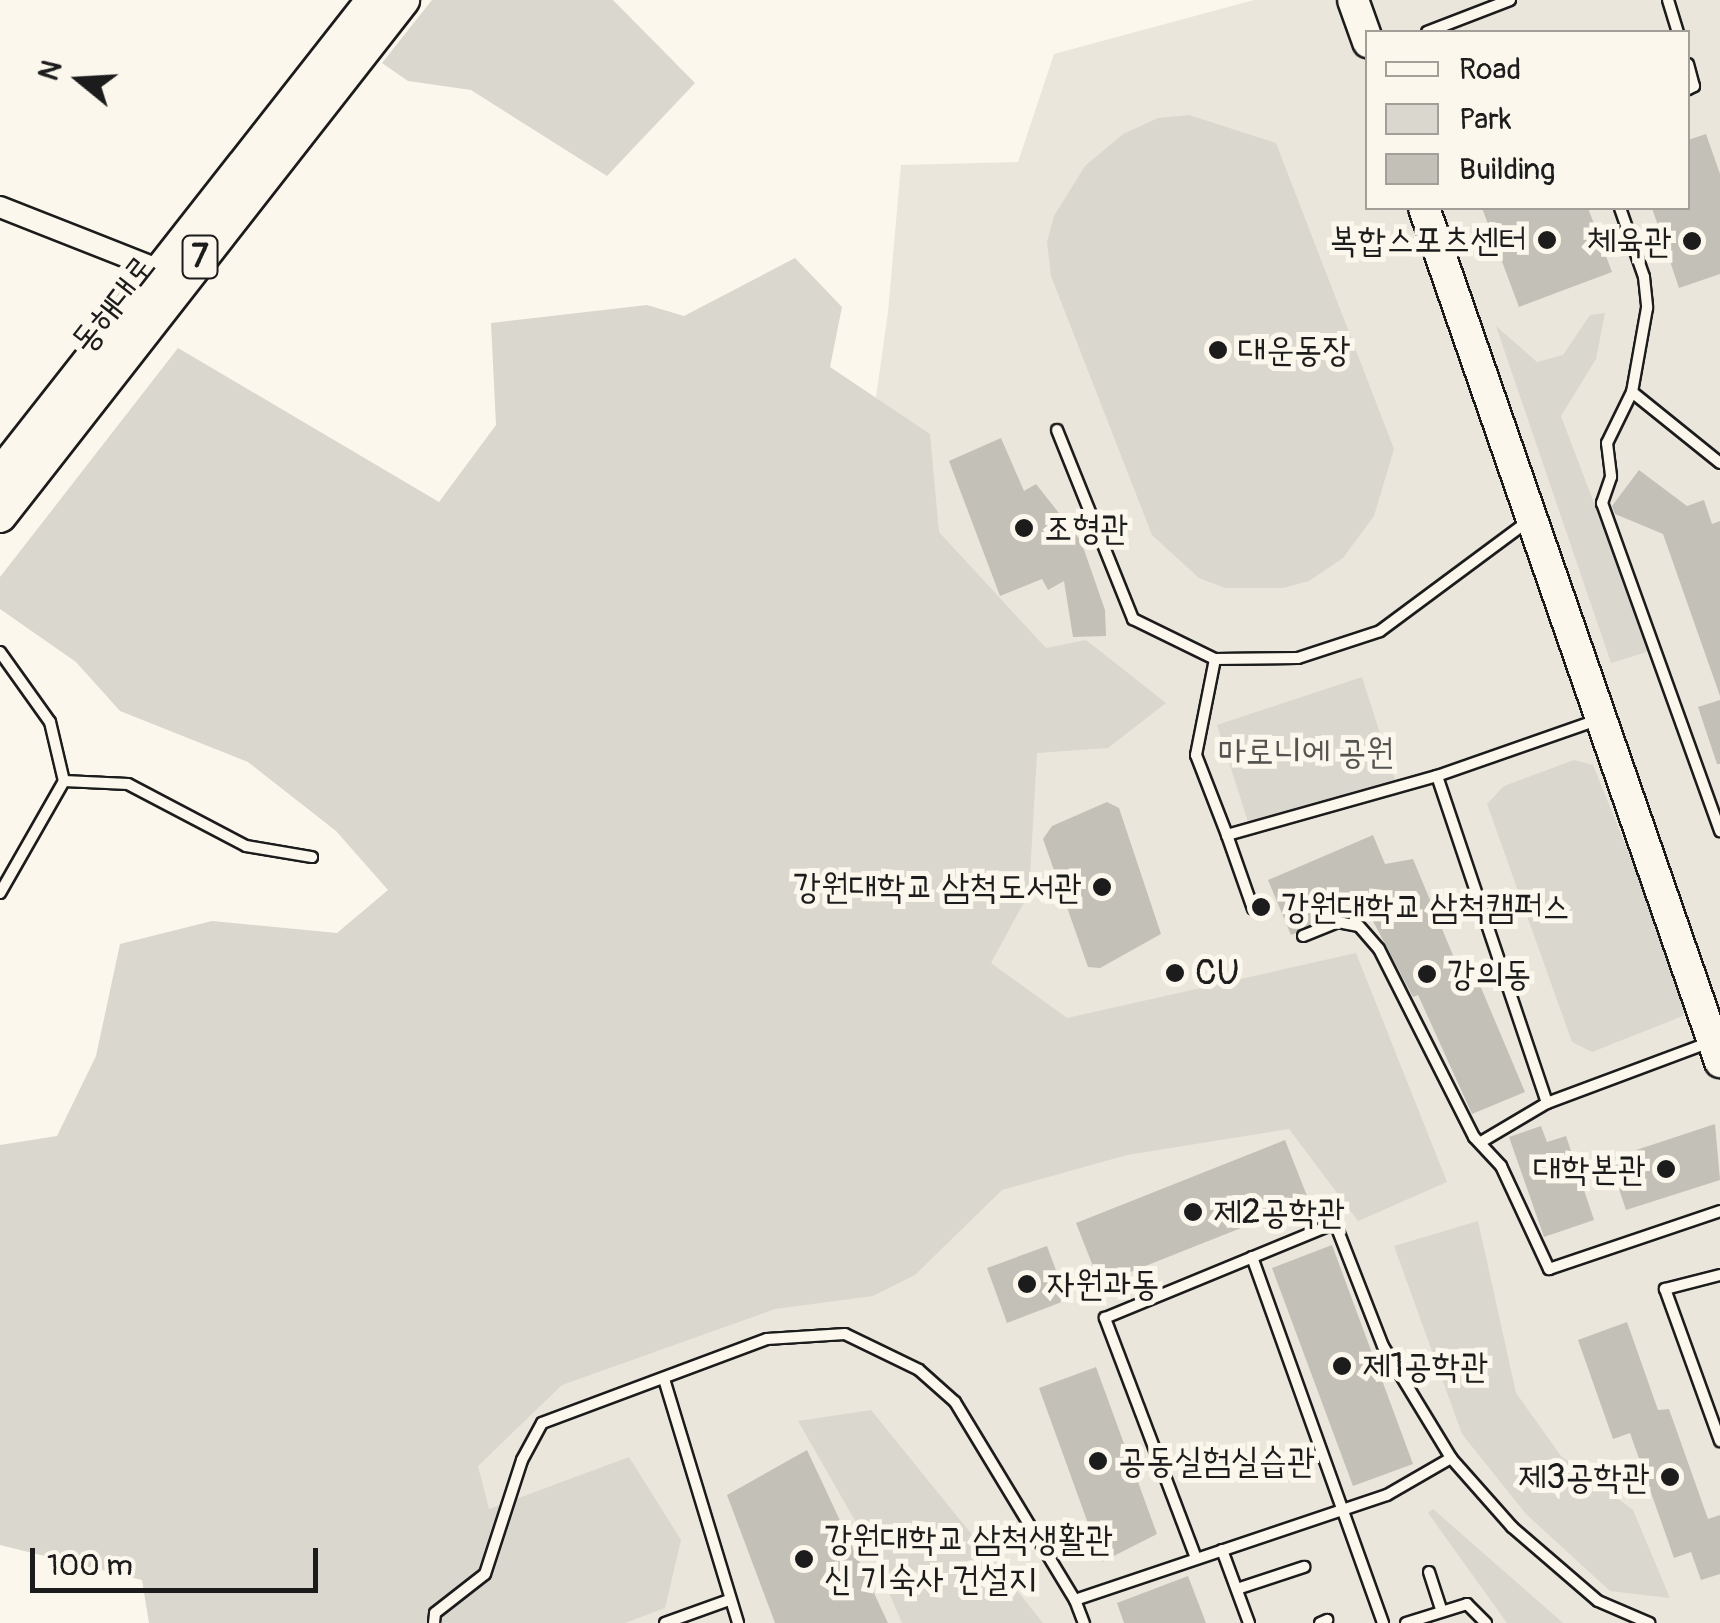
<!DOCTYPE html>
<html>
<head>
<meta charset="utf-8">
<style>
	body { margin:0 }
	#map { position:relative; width:1720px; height:1623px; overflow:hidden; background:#fbf7ec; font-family:Pangolin,"Poor Story",sans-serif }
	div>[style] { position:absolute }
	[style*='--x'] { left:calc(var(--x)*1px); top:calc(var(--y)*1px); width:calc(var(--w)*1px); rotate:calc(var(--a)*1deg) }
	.built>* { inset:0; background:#eae6dc }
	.green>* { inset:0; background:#dad7ce }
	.building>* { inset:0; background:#c3c0b8 }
	.roads { filter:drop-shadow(2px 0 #1c1c1c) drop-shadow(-2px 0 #1c1c1c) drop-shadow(0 2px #1c1c1c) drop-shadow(0 -2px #1c1c1c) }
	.lane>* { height:10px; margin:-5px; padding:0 5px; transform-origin:5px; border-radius:5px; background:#fbf7ec }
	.street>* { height:20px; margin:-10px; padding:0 10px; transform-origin:10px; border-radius:10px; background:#fbf7ec }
	.secondary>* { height:30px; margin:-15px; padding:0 15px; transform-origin:15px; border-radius:15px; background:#fbf7ec }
	.primary>* { height:32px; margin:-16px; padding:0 16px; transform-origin:16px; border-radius:16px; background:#fbf7ec }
	.dots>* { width:28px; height:28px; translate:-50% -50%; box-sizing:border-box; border:5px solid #fbf7ec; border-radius:50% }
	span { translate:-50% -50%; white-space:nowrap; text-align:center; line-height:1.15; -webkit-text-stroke:10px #fbf7ec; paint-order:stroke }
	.shield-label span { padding:2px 8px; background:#fbf7ec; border:2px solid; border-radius:8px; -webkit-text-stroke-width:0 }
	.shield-label { font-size:32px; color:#1c1c1c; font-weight:700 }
	.poi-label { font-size:35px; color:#1c1c1c }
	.right { translate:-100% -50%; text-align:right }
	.left { translate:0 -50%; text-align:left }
	.street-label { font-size:35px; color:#1c1c1c }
	.park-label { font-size:35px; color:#555451 }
	.legend { position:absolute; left:1365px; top:30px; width:325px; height:180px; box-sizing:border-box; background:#fbf7ec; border:2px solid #a29f99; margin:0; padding:12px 18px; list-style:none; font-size:30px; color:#1c1c1c }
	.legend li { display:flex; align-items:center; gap:20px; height:50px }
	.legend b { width:50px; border:2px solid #a29f99 }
	.north { position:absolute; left:30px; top:30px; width:100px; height:100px; -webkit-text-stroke:8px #fbf7ec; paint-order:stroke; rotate:288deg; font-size:28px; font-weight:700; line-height:40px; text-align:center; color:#1c1c1c }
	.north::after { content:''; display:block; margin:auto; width:35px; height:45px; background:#1c1c1c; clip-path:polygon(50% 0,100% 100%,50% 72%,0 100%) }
	.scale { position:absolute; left:30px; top:1548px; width:288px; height:45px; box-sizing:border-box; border:5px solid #1c1c1c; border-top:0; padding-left:12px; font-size:30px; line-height:35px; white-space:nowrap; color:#1c1c1c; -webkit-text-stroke:8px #fbf7ec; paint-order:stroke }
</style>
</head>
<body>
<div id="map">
	<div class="built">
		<i style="clip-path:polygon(evenodd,1254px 0,1720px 0,1720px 1623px,390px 1623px,852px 567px,888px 312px,901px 165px,1018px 162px,1054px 54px,1254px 0,1368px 32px,1688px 32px,1688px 208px,1368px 208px,1368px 32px)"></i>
	</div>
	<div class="green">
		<i style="clip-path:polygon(432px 0,613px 0,695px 83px,607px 176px,471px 90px,408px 81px,382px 63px)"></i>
		<i style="clip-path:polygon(1189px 115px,1276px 143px,1394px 449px,1374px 516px,1343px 558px,1309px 581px,1283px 588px,1225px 588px,1199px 578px,1152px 535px,1051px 276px,1047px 242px,1054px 216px,1085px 166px,1123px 134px,1158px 118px)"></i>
		<i style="clip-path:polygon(795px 258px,842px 307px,830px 367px,930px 434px,939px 532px,1046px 648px,1086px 640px,1166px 703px,1108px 748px,1037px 753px,1029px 893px,991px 963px,1067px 1018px,1356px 953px,1447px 1182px,1358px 1221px,1289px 1129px,1127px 1155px,1002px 1190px,915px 1275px,873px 1296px,775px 1309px,562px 1385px,478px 1466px,489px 1509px,629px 1457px,681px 1540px,665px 1608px,625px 1623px,149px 1623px,142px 1580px,0 1545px,0 1145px,57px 1136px,96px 1056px,120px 944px,212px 921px,337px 933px,388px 890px,336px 831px,248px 762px,120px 711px,76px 662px,0 609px,0 577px,178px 348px,439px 502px,496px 425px,491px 323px,647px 305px,684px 316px)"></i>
		<i style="clip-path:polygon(1605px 313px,1596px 359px,1561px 416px,1650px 651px,1611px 663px,1496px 326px,1537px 362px,1563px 355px,1590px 315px)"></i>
		<i style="clip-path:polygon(1362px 677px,1395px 780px,1250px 828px,1217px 725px)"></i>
		<i style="clip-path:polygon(1574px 760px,1593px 765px,1686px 995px,1683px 1016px,1592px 1052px,1572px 1042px,1487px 804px,1504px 786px)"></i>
		<i style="clip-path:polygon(1478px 1221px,1516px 1393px,1561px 1456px,1633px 1510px,1670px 1598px,1610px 1591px,1526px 1514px,1462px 1434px,1394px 1246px)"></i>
		<i style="clip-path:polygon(871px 1410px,1003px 1573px,1043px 1623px,902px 1623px,866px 1540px,798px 1421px)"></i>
		<i style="clip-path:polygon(1433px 1509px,1563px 1623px,1507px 1623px,1428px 1513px)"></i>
	</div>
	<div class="building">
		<i style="clip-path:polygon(1706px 134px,1720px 174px,1720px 274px,1679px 288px,1652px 208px,1688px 208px,1688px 140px)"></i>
		<i style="clip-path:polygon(1482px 208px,1588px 208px,1612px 272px,1519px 307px)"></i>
		<i style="clip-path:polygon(1001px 438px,1024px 491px,1036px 484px,1081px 541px,1105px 610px,1106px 636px,1073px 637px,1064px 581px,1048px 590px,1042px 579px,1000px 596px,949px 461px)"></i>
		<i style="clip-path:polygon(1639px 470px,1687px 506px,1704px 500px,1712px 524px,1720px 521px,1720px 696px,1663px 534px,1615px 514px,1612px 506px)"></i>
		<i style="clip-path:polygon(1720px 700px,1720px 764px,1717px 764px,1698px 707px)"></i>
		<i style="clip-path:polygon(1107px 802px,1119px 808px,1161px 934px,1100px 968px,1088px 967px,1043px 839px,1052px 826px)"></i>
		<i style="clip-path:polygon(1373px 835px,1385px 864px,1413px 859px,1462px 977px,1474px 971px,1525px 1092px,1472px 1114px,1418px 995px,1413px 997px,1364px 904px,1291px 935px,1268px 880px)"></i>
		<i style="clip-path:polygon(1715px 1124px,1720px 1180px,1626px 1210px,1609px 1159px)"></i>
		<i style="clip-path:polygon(1541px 1126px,1547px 1142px,1566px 1136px,1594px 1220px,1544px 1237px,1509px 1137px)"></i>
		<i style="clip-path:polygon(1285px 1140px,1309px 1201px,1100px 1284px,1076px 1223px)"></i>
		<i style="clip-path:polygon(1332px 1245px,1413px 1464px,1353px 1486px,1272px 1268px)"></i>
		<i style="clip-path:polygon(1047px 1246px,1067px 1300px,1007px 1323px,987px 1268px)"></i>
		<i style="clip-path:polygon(1627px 1322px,1658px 1410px,1669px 1409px,1708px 1519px,1720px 1515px,1720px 1574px,1701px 1580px,1691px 1552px,1674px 1558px,1630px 1433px,1613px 1439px,1578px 1340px)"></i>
		<i style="clip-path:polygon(1096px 1367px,1157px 1534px,1102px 1562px,1039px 1388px)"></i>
		<i style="clip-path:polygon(807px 1450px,888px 1623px,775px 1623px,727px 1495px)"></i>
		<i style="clip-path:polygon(1188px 1576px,1206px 1623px,1124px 1623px,1117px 1603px)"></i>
	</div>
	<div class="roads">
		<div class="lane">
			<i style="--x:1668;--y:0;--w:34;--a:73"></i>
			<i style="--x:1427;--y:32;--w:89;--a:-21.1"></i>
			<i style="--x:1688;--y:64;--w:23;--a:75"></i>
			<i style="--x:1694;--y:86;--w:7;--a:153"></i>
			<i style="--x:1620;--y:208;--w:73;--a:70.8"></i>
			<i style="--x:1644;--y:277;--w:31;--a:84"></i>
			<i style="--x:1647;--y:308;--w:85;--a:100.1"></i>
			<i style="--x:1632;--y:392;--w:113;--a:38.9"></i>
			<i style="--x:1632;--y:392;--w:57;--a:116.1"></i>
			<i style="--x:1607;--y:443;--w:34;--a:83"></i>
			<i style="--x:1611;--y:477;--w:28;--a:109"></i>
			<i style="--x:1602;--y:503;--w:349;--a:70.2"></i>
			<i style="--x:1057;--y:430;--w:204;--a:68.1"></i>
			<i style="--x:1133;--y:619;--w:91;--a:26"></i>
			<i style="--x:1215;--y:659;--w:83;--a:-0.7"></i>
			<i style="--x:1298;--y:658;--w:86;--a:-18.2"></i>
			<i style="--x:1380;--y:631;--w:183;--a:-36.6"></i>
			<i style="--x:0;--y:652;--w:86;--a:54.5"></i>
			<i style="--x:50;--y:722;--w:61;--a:76.7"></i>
			<i style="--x:64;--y:781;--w:129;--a:119.7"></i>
			<i style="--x:1215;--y:659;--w:98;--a:101.2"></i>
			<i style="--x:1196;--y:755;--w:86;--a:68.8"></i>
			<i style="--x:1227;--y:835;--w:218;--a:-15.7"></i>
			<i style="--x:1437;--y:776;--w:173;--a:-19.3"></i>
			<i style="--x:1437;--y:776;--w:345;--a:71.4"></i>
			<i style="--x:1547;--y:1103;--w:174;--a:-20.5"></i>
			<i style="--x:64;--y:781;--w:64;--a:2.7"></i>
			<i style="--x:128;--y:784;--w:133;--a:27.7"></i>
			<i style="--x:246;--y:846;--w:67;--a:9.5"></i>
			<i style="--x:1227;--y:835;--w:78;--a:70.6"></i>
			<i style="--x:1303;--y:936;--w:38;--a:-22"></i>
			<i style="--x:1338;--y:922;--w:21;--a:11"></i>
			<i style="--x:1359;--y:926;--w:30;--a:49"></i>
			<i style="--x:1379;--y:949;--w:211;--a:63.2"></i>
			<i style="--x:1474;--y:1137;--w:40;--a:47"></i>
			<i style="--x:1501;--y:1166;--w:114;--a:65"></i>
			<i style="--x:1549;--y:1269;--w:181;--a:-18.7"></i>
			<i style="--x:1481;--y:1142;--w:77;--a:-30.6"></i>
			<i style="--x:1252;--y:1257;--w:389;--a:70.3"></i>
			<i style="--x:1720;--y:1275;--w:57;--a:165.7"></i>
			<i style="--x:1665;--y:1289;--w:162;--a:70.1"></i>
			<i style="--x:664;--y:1379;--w:255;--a:73.1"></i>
			<i style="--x:1222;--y:1550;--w:78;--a:69.7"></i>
			<i style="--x:1196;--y:1558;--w:257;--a:-110.8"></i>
			<i style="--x:1105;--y:1318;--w:249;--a:-22.4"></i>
			<i style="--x:1335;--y:1223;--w:132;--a:68.7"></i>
			<i style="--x:1383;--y:1346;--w:131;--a:58.7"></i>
			<i style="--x:1451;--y:1458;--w:92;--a:48.5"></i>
			<i style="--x:1512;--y:1527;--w:113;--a:40.7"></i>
			<i style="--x:1598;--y:1601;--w:56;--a:23.3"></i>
			<i style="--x:1429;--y:1572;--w:39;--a:72"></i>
			<i style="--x:1237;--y:1589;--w:71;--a:-18.2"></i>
			<i style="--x:1075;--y:1600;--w:25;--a:69"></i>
			<i style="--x:434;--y:1623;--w:10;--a:-84"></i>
			<i style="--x:435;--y:1613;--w:63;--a:-38"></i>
			<i style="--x:485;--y:1574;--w:120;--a:-72"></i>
			<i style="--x:522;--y:1460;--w:42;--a:-61.6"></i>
			<i style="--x:542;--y:1423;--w:240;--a:-20.5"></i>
			<i style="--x:767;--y:1339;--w:78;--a:-3.7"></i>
			<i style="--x:845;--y:1334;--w:82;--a:25.9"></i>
			<i style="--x:919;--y:1370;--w:48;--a:41.6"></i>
			<i style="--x:955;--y:1402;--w:232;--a:58.8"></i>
			<i style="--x:1075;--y:1600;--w:329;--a:-18.6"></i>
			<i style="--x:1387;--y:1495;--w:74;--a:-30"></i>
			<i style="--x:665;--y:1623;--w:68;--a:-19.8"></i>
			<i style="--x:1320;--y:1623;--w:8;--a:-23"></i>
			<i style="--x:1406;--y:1623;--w:64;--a:-17.3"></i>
			<i style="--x:1467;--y:1604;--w:27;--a:45"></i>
		</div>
		<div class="street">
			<i style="--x:0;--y:207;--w:169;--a:21.5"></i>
		</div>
		<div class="secondary">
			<i style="--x:1353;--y:0;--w:45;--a:70.3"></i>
			<i style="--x:1424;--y:208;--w:904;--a:70.88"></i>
		</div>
		<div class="primary">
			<i style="--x:0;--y:475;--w:604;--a:-51.86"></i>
			<i style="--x:0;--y:516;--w:655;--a:-52.01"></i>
		</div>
	</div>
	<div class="dots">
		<i style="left:1547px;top:240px;background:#1c1c1c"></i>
		<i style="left:1692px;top:241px;background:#1c1c1c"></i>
		<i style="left:1218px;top:350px;background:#1c1c1c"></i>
		<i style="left:1024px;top:528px;background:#1c1c1c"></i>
		<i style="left:1102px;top:887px;background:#1c1c1c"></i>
		<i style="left:1261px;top:907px;background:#1c1c1c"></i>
		<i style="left:1175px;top:973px;background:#1c1c1c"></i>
		<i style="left:1427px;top:974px;background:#1c1c1c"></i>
		<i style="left:1666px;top:1169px;background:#1c1c1c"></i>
		<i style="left:1193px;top:1212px;background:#1c1c1c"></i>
		<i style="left:1027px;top:1284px;background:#1c1c1c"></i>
		<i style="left:1342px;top:1366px;background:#1c1c1c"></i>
		<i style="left:1098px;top:1461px;background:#1c1c1c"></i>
		<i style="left:1670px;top:1477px;background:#1c1c1c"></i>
		<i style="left:804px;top:1559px;background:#1c1c1c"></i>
	</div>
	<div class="shield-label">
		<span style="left:200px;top:257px">7</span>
	</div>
	<div class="poi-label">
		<span class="right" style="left:1527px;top:240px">복합스포츠센터</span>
		<span class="right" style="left:1672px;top:241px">체육관</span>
		<span class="left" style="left:1238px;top:350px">대운동장</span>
		<span class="left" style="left:1044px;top:528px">조형관</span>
		<span class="right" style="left:1082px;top:887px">강원대학교 삼척도서관</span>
		<span class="left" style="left:1281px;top:907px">강원대학교 삼척캠퍼스</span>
		<span class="left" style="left:1195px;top:973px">CU</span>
		<span class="left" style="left:1447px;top:974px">강의동</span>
		<span class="right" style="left:1646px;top:1169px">대학본관</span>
		<span class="left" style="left:1213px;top:1212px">제2공학관</span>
		<span class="left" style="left:1047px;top:1284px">자원과동</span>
		<span class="left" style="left:1362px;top:1366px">제1공학관</span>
		<span class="left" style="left:1118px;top:1461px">공동실험실습관</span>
		<span class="right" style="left:1650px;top:1477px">제3공학관</span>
		<span class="left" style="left:824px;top:1559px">강원대학교 삼척생활관<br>신 기숙사 건설지</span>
	</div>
	<div class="street-label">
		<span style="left:113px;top:304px;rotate:-52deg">동해대로</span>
	</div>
	<div class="park-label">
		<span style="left:1306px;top:752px">마로니에 공원</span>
	</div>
	<ul class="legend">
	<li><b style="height:12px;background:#fbf7ec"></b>Road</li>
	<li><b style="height:28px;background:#dad7ce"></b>Park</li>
	<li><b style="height:28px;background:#c3c0b8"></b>Building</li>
	</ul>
	<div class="north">N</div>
	<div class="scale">100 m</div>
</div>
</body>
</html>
